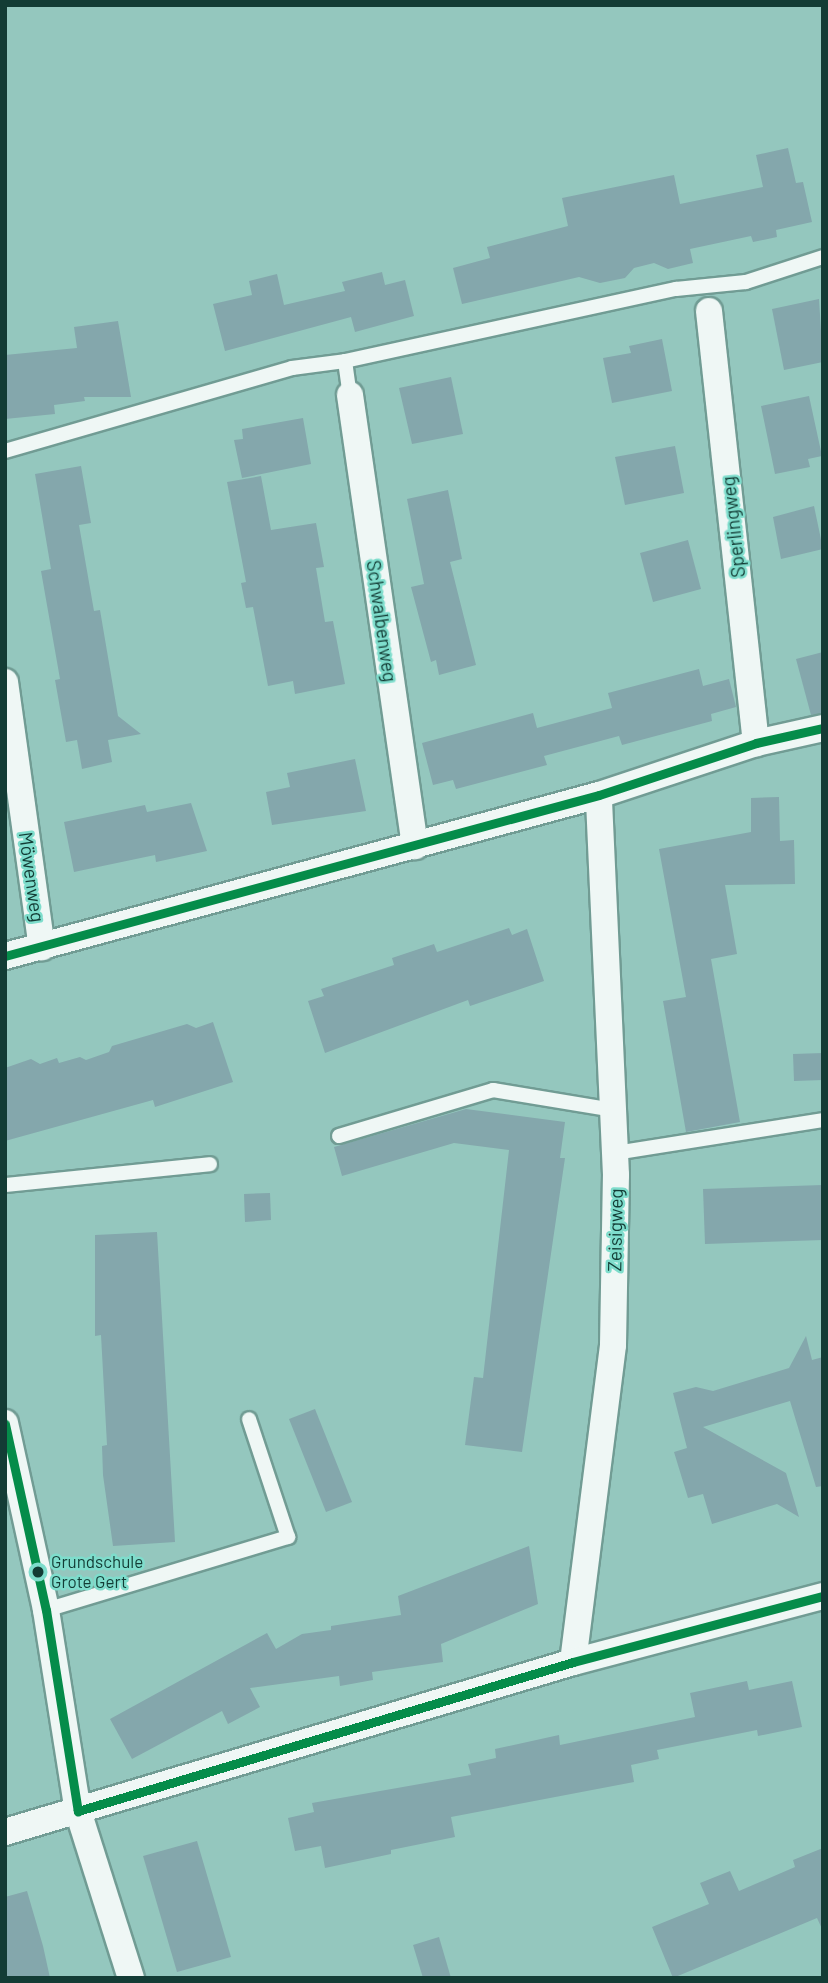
<!DOCTYPE html>
<html>
<head>
<meta charset="utf-8">
<style>
	body { margin:0 }
	#map { position:relative; width:828px; height:1983px; overflow:hidden; background:#94c7be; font-family:Barlow,sans-serif }
	div>[style] { position:absolute }
	[style*='--x'] { left:calc(var(--x)*1px); top:calc(var(--y)*1px); width:calc(var(--w)*1px); rotate:calc(var(--a)*1deg) }
	.building>* { inset:0; background:#84a7ac }
	.roads { filter:drop-shadow(2px 0 #719c94) drop-shadow(-2px 0 #719c94) drop-shadow(0 2px #719c94) drop-shadow(0 -2px #719c94) }
	.service>* { height:14px; margin:-7px; padding:0 7px; transform-origin:7px; border-radius:7px; background:#eff7f5 }
	.minor>* { height:26px; margin:-13px; padding:0 13px; transform-origin:13px; border-radius:13px; background:#eff7f5 }
	.bus-1>* { height:9px; margin:-4.5px; padding:0 4.5px; transform-origin:4.5px; border-radius:4.5px; background:#058c4a }
	.dots>* { width:19px; height:19px; translate:-50% -50%; box-sizing:border-box; border:4px solid #7eddcc; border-radius:50% }
	span { translate:-50% -50%; white-space:nowrap; text-align:center; line-height:1.15; -webkit-text-stroke:5px #7eddcc; paint-order:stroke }
	.bus-label { font-size:17px; color:#133c35 }
	.left { translate:0 -50%; text-align:left }
	.street-label { font-size:19px; color:#133c35 }
	.frame { position:absolute; inset:0; border:7px solid #133c35; pointer-events:none }
</style>
</head>
<body>
<div id="map">
	<div class="building">
		<i style="clip-path:polygon(788px 148px,796px 183px,803px 182px,812px 222px,776px 230px,777px 237px,753px 242px,751px 236px,690px 249px,693px 263px,668px 269px,654px 263px,634px 268px,625px 278px,600px 283px,579px 277px,462px 304px,453px 268px,490px 258px,487px 247px,568px 226px,562px 198px,674px 175px,680px 204px,763px 187px,756px 155px)"></i>
		<i style="clip-path:polygon(382px 272px,385px 285px,405px 280px,414px 316px,355px 332px,351px 317px,225px 351px,213px 304px,252px 295px,249px 281px,277px 274px,284px 305px,345px 291px,342px 282px)"></i>
		<i style="clip-path:polygon(819px 299px,823px 362px,784px 370px,772px 309px)"></i>
		<i style="clip-path:polygon(118px 321px,131px 397px,84px 397px,85px 401px,54px 405px,55px 414px,5px 419px,5px 355px,77px 348px,74px 327px)"></i>
		<i style="clip-path:polygon(662px 339px,672px 391px,612px 403px,603px 358px,631px 353px,629px 346px)"></i>
		<i style="clip-path:polygon(451px 377px,463px 434px,412px 444px,399px 388px)"></i>
		<i style="clip-path:polygon(809px 396px,822px 456px,808px 459px,810px 467px,775px 474px,761px 406px)"></i>
		<i style="clip-path:polygon(303px 418px,311px 464px,242px 478px,234px 440px,243px 439px,242px 429px)"></i>
		<i style="clip-path:polygon(675px 446px,684px 493px,625px 505px,615px 457px)"></i>
		<i style="clip-path:polygon(81px 466px,91px 523px,79px 525px,94px 611px,100px 610px,118px 716px,141px 734px,108px 740px,112px 762px,82px 769px,77px 740px,66px 742px,55px 680px,60px 679px,41px 571px,51px 569px,35px 474px)"></i>
		<i style="clip-path:polygon(261px 476px,271px 530px,316px 523px,324px 567px,316px 568px,325px 622px,333px 621px,345px 684px,295px 694px,293px 681px,268px 686px,253px 607px,246px 608px,241px 583px,246px 582px,227px 482px)"></i>
		<i style="clip-path:polygon(448px 490px,462px 559px,450px 562px,476px 665px,439px 675px,436px 660px,431px 662px,411px 587px,424px 584px,407px 499px)"></i>
		<i style="clip-path:polygon(814px 506px,823px 549px,781px 559px,773px 517px)"></i>
		<i style="clip-path:polygon(688px 540px,701px 589px,653px 602px,640px 553px)"></i>
		<i style="clip-path:polygon(823px 652px,823px 713px,811px 715px,796px 659px)"></i>
		<i style="clip-path:polygon(699px 669px,703px 686px,729px 679px,736px 707px,711px 714px,712px 721px,622px 745px,619px 736px,544px 756px,547px 765px,456px 789px,453px 780px,433px 785px,422px 743px,533px 713px,537px 728px,612px 708px,608px 693px)"></i>
		<i style="clip-path:polygon(355px 759px,366px 811px,272px 825px,266px 792px,290px 787px,287px 773px)"></i>
		<i style="clip-path:polygon(779px 797px,780px 841px,794px 840px,795px 884px,725px 885px,737px 954px,711px 959px,740px 1122px,686px 1132px,663px 1001px,686px 997px,659px 849px,751px 832px,751px 798px)"></i>
		<i style="clip-path:polygon(191px 803px,207px 851px,156px 862px,155px 855px,74px 872px,64px 822px,145px 805px,147px 812px)"></i>
		<i style="clip-path:polygon(509px 928px,512px 935px,527px 929px,544px 981px,470px 1006px,468px 1000px,325px 1053px,308px 1001px,324px 996px,321px 989px,394px 965px,392px 958px,434px 944px,437px 952px)"></i>
		<i style="clip-path:polygon(213px 1022px,233px 1082px,155px 1107px,153px 1100px,5px 1141px,5px 1068px,31px 1059px,40px 1064px,57px 1058px,59px 1063px,80px 1057px,86px 1060px,109px 1052px,112px 1046px,187px 1024px,196px 1028px)"></i>
		<i style="clip-path:polygon(823px 1053px,823px 1080px,794px 1081px,793px 1054px)"></i>
		<i style="clip-path:polygon(466px 1109px,565px 1122px,560px 1158px,565px 1158px,522px 1452px,465px 1445px,474px 1377px,483px 1378px,509px 1150px,454px 1143px,342px 1176px,334px 1147px)"></i>
		<i style="clip-path:polygon(823px 1185px,823px 1240px,705px 1244px,703px 1189px)"></i>
		<i style="clip-path:polygon(270px 1193px,271px 1220px,245px 1222px,244px 1194px)"></i>
		<i style="clip-path:polygon(157px 1232px,175px 1542px,113px 1546px,103px 1475px,102px 1446px,107px 1445px,101px 1335px,95px 1336px,95px 1235px)"></i>
		<i style="clip-path:polygon(806px 1336px,812px 1360px,823px 1357px,823px 1486px,816px 1487px,790px 1401px,703px 1427px,786px 1473px,799px 1517px,777px 1504px,712px 1524px,703px 1494px,688px 1498px,674px 1452px,687px 1448px,673px 1393px,696px 1387px,713px 1391px,789px 1368px)"></i>
		<i style="clip-path:polygon(315px 1409px,352px 1502px,326px 1512px,289px 1419px)"></i>
		<i style="clip-path:polygon(529px 1546px,538px 1604px,441px 1644px,443px 1662px,372px 1672px,373px 1680px,340px 1686px,339px 1676px,250px 1688px,260px 1707px,228px 1724px,222px 1711px,132px 1759px,110px 1719px,267px 1633px,276px 1649px,302px 1634px,331px 1630px,331px 1626px,401px 1615px,398px 1596px)"></i>
		<i style="clip-path:polygon(747px 1681px,749px 1690px,792px 1681px,802px 1727px,758px 1736px,757px 1730px,657px 1750px,659px 1759px,631px 1765px,634px 1782px,451px 1817px,455px 1837px,391px 1850px,391px 1854px,325px 1868px,321px 1846px,295px 1851px,288px 1818px,314px 1812px,312px 1803px,471px 1775px,468px 1764px,496px 1758px,495px 1749px,559px 1735px,560px 1745px,695px 1717px,690px 1693px)"></i>
		<i style="clip-path:polygon(197px 1841px,231px 1957px,177px 1972px,143px 1856px)"></i>
		<i style="clip-path:polygon(823px 1848px,823px 1931px,817px 1918px,673px 1978px,652px 1927px,709px 1904px,700px 1883px,730px 1871px,739px 1891px,795px 1867px,793px 1860px)"></i>
		<i style="clip-path:polygon(27px 1891px,43px 1946px,50px 1978px,5px 1978px,5px 1897px)"></i>
		<i style="clip-path:polygon(439px 1937px,451px 1978px,423px 1978px,413px 1945px)"></i>
	</div>
	<div class="roads">
		<div class="service">
			<i style="--x:345;--y:361;--w:34;--a:82"></i>
			<i style="--x:5;--y:451;--w:299;--a:-16.1"></i>
			<i style="--x:292;--y:368;--w:53;--a:-7.5"></i>
			<i style="--x:345;--y:361;--w:339;--a:-12.3"></i>
			<i style="--x:676;--y:289;--w:70;--a:-5.7"></i>
			<i style="--x:746;--y:282;--w:81;--a:-18"></i>
			<i style="--x:339;--y:1136;--w:161;--a:-16.6"></i>
			<i style="--x:493;--y:1090;--w:123;--a:9.4"></i>
			<i style="--x:615;--y:1153;--w:211;--a:-9"></i>
			<i style="--x:5;--y:1185;--w:206;--a:-5.8"></i>
			<i style="--x:46;--y:1610;--w:253;--a:-16.8"></i>
			<i style="--x:288;--y:1537;--w:124;--a:-108.3"></i>
		</div>
		<div class="minor">
			<i style="--x:709;--y:311;--w:435;--a:83.8"></i>
			<i style="--x:350;--y:395;--w:456;--a:81.8"></i>
			<i style="--x:5;--y:682;--w:268;--a:82.1"></i>
			<i style="--x:5;--y:956;--w:615;--a:-15.17"></i>
			<i style="--x:599;--y:795;--w:165;--a:-18.3"></i>
			<i style="--x:756;--y:743;--w:69;--a:-12.6"></i>
			<i style="--x:5;--y:1423;--w:191;--a:77.6"></i>
			<i style="--x:46;--y:1610;--w:204;--a:81"></i>
			<i style="--x:78;--y:1811;--w:175;--a:72.4"></i>
			<i style="--x:573;--y:1662;--w:320;--a:-82.8"></i>
			<i style="--x:613;--y:1345;--w:170;--a:-89"></i>
			<i style="--x:616;--y:1175;--w:380;--a:-92.6"></i>
			<i style="--x:5;--y:1832;--w:593;--a:-16.66"></i>
			<i style="--x:573;--y:1662;--w:259;--a:-14.8"></i>
		</div>
	</div>
	<div class="bus-1">
		<i style="--x:5;--y:956;--w:615;--a:-15.17"></i>
		<i style="--x:599;--y:795;--w:165;--a:-18.3"></i>
		<i style="--x:756;--y:743;--w:69;--a:-12.6"></i>
		<i style="--x:5;--y:1424;--w:190;--a:77.6"></i>
		<i style="--x:46;--y:1610;--w:204;--a:81"></i>
		<i style="--x:78;--y:1811;--w:517;--a:-16.75"></i>
		<i style="--x:573;--y:1662;--w:259;--a:-14.8"></i>
	</div>
	<div class="dots">
		<i style="left:38px;top:1572px;background:#133c35"></i>
	</div>
	<div class="bus-label">
		<span class="left" style="left:51px;top:1572px">Grundschule<br>Grote Gert</span>
	</div>
	<div class="street-label">
		<span style="left:733px;top:527px;rotate:-96deg">Sperlingweg</span>
		<span style="left:382px;top:621px;rotate:82deg">Schwalbenweg</span>
		<span style="left:32px;top:877px;rotate:82deg">Möwenweg</span>
		<span style="left:615px;top:1230px;rotate:-89deg">Zeisigweg</span>
	</div>
	<div class="frame"></div>
</div>
</body>
</html>
